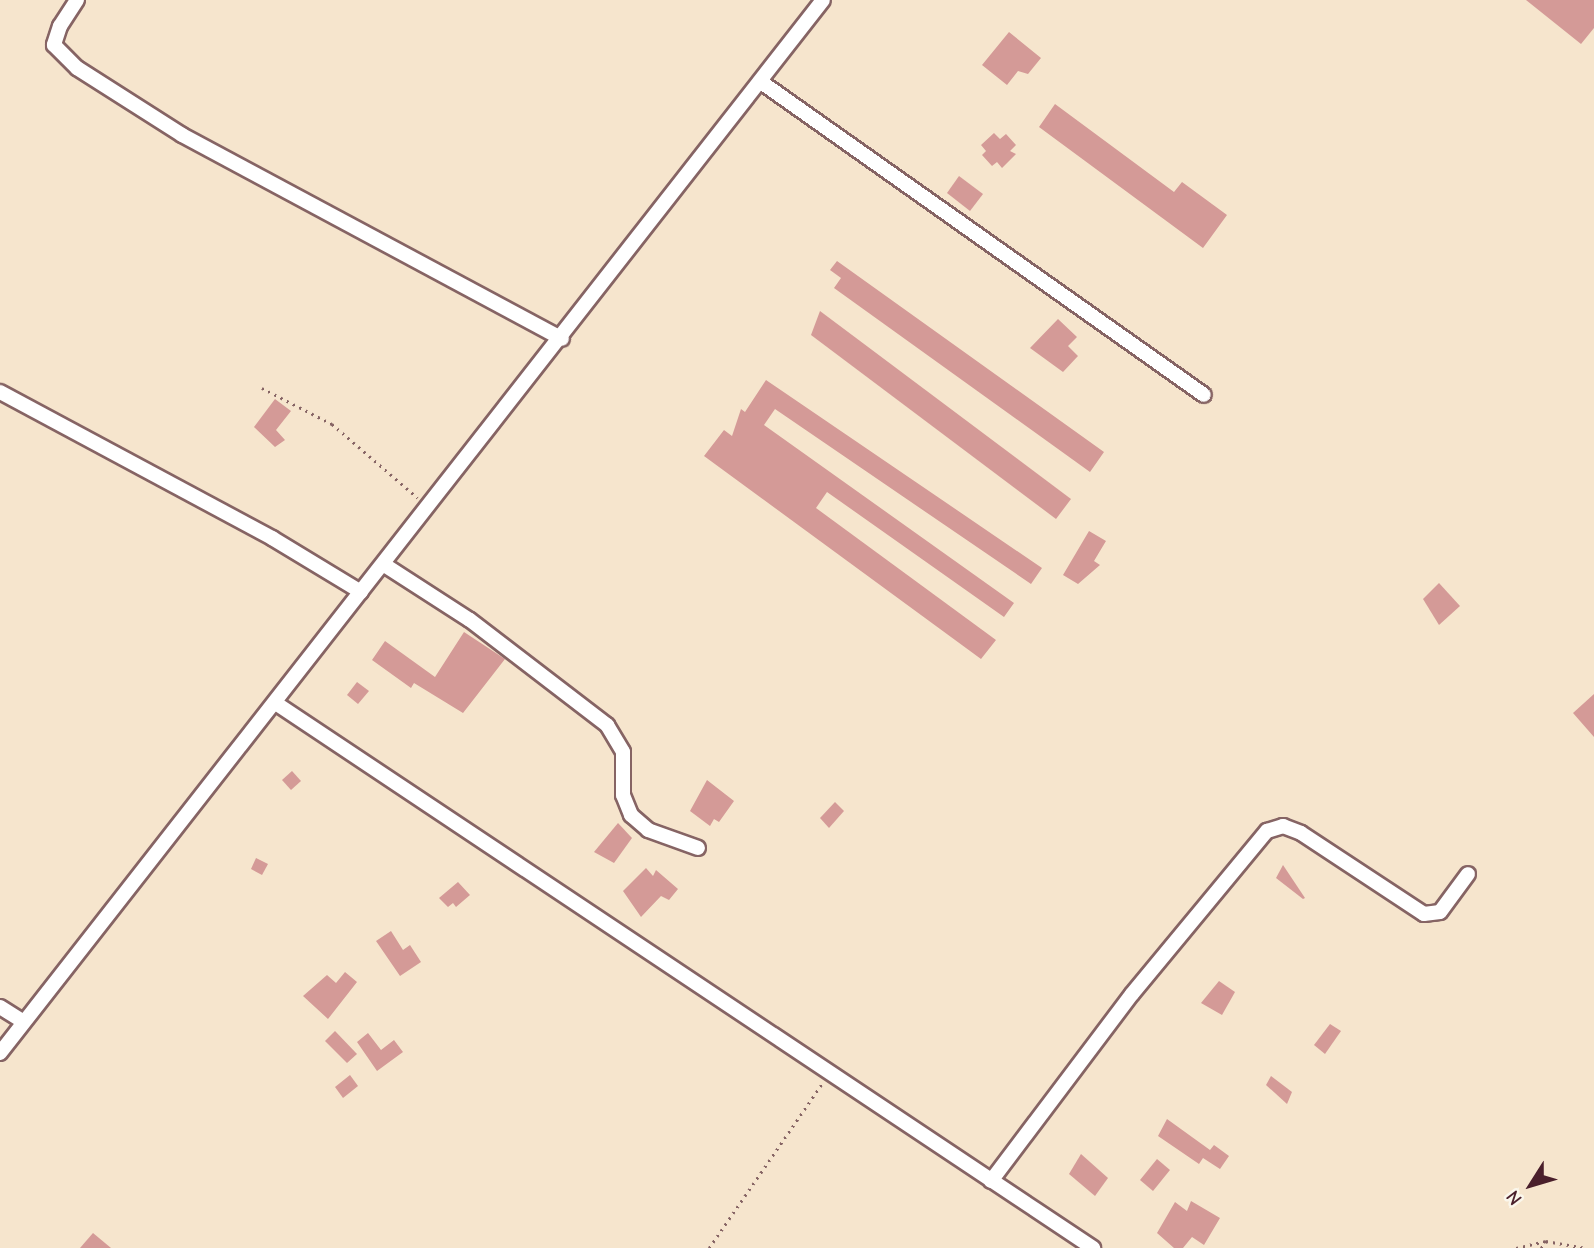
<!DOCTYPE html>
<html>
<head>
<meta charset="utf-8">
<style>
	body { margin:0 }
	#map { position:relative; width:1594px; height:1248px; overflow:hidden; background:#f6e5cd; font-family:"Comic Neue",sans-serif }
	div>[style] { position:absolute }
	[style*='--x'] { left:calc(var(--x)*1px); top:calc(var(--y)*1px); width:calc(var(--w)*1px); rotate:calc(var(--a)*1deg) }
	.building>* { inset:0; background:#d49a97 }
	.path>* { height:2.5px; margin-top:-1.25px; transform-origin:0; background:repeating-linear-gradient(90deg,#866464 0 2px,transparent 0 7px) }
	.roads { filter:drop-shadow(2px 0 #866464) drop-shadow(-2px 0 #866464) drop-shadow(0 2px #866464) drop-shadow(0 -2px #866464) }
	.minor>* { height:14px; margin:-7px; padding:0 7px; transform-origin:7px; border-radius:7px; background:#fff }
	span { translate:-50% -50%; white-space:nowrap; text-align:center; line-height:1.15; -webkit-text-stroke:5px #fbf7ec; paint-order:stroke }
	.north { position:absolute; left:1496px; top:1150px; width:70px; height:70px; -webkit-text-stroke:5px #fbf7ec; paint-order:stroke; rotate:233deg; font-size:19px; font-weight:700; line-height:28px; text-align:center; color:#4a1f2b }
	.north::after { content:''; display:block; margin:auto; width:24px; height:32px; background:#4a1f2b; clip-path:polygon(50% 0,100% 100%,50% 72%,0 100%) }
</style>
</head>
<body>
<div id="map">
	<div class="building">
		<i style="clip-path:polygon(1526px 0,1594px 0,1594px 28px,1581px 44px)"></i>
		<i style="clip-path:polygon(1009px 32px,1041px 58px,1028px 74px,1018px 71px,1007px 85px,982px 65px)"></i>
		<i style="clip-path:polygon(1055px 104px,1174px 192px,1182px 182px,1227px 215px,1203px 248px,1039px 127px)"></i>
		<i style="clip-path:polygon(994px 133px,1000px 139px,1006px 134px,1016px 145px,1010px 151px,1016px 154px,1002px 168px,997px 162px,992px 166px,982px 155px,986px 151px,981px 145px)"></i>
		<i style="clip-path:polygon(959px 176px,983px 194px,970px 211px,947px 193px)"></i>
		<i style="clip-path:polygon(837px 261px,1104px 452px,1090px 472px,834px 288px,841px 278px,830px 270px)"></i>
		<i style="clip-path:polygon(820px 311px,1071px 499px,1056px 519px,811px 335px)"></i>
		<i style="clip-path:polygon(1058px 319px,1077px 337px,1068px 346px,1078px 356px,1063px 372px,1030px 348px)"></i>
		<i style="clip-path:polygon(766px 380px,1042px 568px,1031px 584px,775px 409px,764px 425px,1014px 603px,1004px 617px,827px 492px,816px 508px,996px 640px,981px 659px,704px 456px,724px 430px,732px 436px,741px 409px,745px 412px)"></i>
		<i style="clip-path:polygon(275px 399px,291px 411px,276px 430px,285px 440px,275px 447px,254px 427px)"></i>
		<i style="clip-path:polygon(1089px 531px,1106px 541px,1094px 561px,1100px 565px,1078px 584px,1063px 575px)"></i>
		<i style="clip-path:polygon(1439px 583px,1460px 606px,1439px 625px,1423px 599px)"></i>
		<i style="clip-path:polygon(464px 632px,505px 659px,463px 713px,414px 683px,411px 688px,372px 660px,385px 641px,435px 677px)"></i>
		<i style="clip-path:polygon(357px 682px,369px 691px,358px 704px,347px 695px)"></i>
		<i style="clip-path:polygon(1594px 694px,1594px 737px,1573px 713px)"></i>
		<i style="clip-path:polygon(292px 771px,301px 781px,291px 790px,282px 780px)"></i>
		<i style="clip-path:polygon(707px 780px,734px 801px,719px 822px,714px 819px,710px 826px,690px 811px)"></i>
		<i style="clip-path:polygon(835px 802px,844px 811px,829px 828px,820px 818px)"></i>
		<i style="clip-path:polygon(618px 823px,632px 838px,614px 863px,594px 852px)"></i>
		<i style="clip-path:polygon(256px 858px,268px 864px,262px 875px,251px 869px)"></i>
		<i style="clip-path:polygon(1283px 865px,1305px 898px,1303px 899px,1276px 878px)"></i>
		<i style="clip-path:polygon(646px 868px,653px 876px,656px 870px,678px 889px,669px 900px,661px 896px,641px 917px,623px 891px)"></i>
		<i style="clip-path:polygon(458px 882px,470px 895px,456px 907px,453px 903px,448px 907px,439px 898px)"></i>
		<i style="clip-path:polygon(391px 931px,403px 950px,410px 945px,421px 962px,400px 976px,376px 941px)"></i>
		<i style="clip-path:polygon(345px 972px,357px 982px,328px 1019px,303px 996px,327px 975px,336px 983px)"></i>
		<i style="clip-path:polygon(1219px 981px,1235px 992px,1222px 1015px,1201px 1003px)"></i>
		<i style="clip-path:polygon(1330px 1024px,1341px 1031px,1325px 1054px,1314px 1045px)"></i>
		<i style="clip-path:polygon(335px 1031px,357px 1054px,347px 1063px,325px 1041px)"></i>
		<i style="clip-path:polygon(368px 1033px,381px 1050px,394px 1040px,403px 1052px,377px 1071px,357px 1042px)"></i>
		<i style="clip-path:polygon(350px 1075px,358px 1086px,343px 1098px,335px 1087px)"></i>
		<i style="clip-path:polygon(1271px 1076px,1292px 1092px,1287px 1104px,1266px 1085px)"></i>
		<i style="clip-path:polygon(1167px 1119px,1210px 1150px,1214px 1145px,1229px 1156px,1220px 1169px,1203px 1158px,1199px 1164px,1158px 1136px)"></i>
		<i style="clip-path:polygon(1081px 1154px,1108px 1178px,1095px 1196px,1069px 1174px)"></i>
		<i style="clip-path:polygon(1157px 1159px,1170px 1170px,1153px 1191px,1140px 1180px)"></i>
		<i style="clip-path:polygon(1191px 1201px,1220px 1218px,1204px 1245px,1192px 1237px,1183px 1248px,1174px 1248px,1157px 1233px,1175px 1202px,1187px 1211px)"></i>
		<i style="clip-path:polygon(93px 1233px,111px 1248px,80px 1248px)"></i>
	</div>
	<div class="path">
		<i style="--x:262;--y:388;--w:79;--a:27.2"></i>
		<i style="--x:332;--y:424;--w:113;--a:40.7"></i>
		<i style="--x:709;--y:1248;--w:201;--a:-55.5"></i>
		<i style="--x:1516;--y:1248;--w:31;--a:-13"></i>
		<i style="--x:1541;--y:1248;--w:9;--a:-54"></i>
		<i style="--x:1546;--y:1241;--w:39;--a:10"></i>
	</div>
	<div class="roads">
		<div class="minor">
			<i style="--x:77;--y:0;--w:31;--a:123"></i>
			<i style="--x:60;--y:26;--w:20;--a:108"></i>
			<i style="--x:54;--y:45;--w:33;--a:45"></i>
			<i style="--x:77;--y:68;--w:125;--a:32.5"></i>
			<i style="--x:182;--y:135;--w:431;--a:28.2"></i>
			<i style="--x:761;--y:82;--w:542;--a:35.24"></i>
			<i style="--x:0;--y:392;--w:309;--a:28.2"></i>
			<i style="--x:272;--y:538;--w:104;--a:31.2"></i>
			<i style="--x:383;--y:564;--w:103;--a:32.8"></i>
			<i style="--x:470;--y:620;--w:173;--a:37.5"></i>
			<i style="--x:607;--y:725;--w:31;--a:59"></i>
			<i style="--x:623;--y:752;--w:43;--a:90"></i>
			<i style="--x:623;--y:795;--w:22;--a:68"></i>
			<i style="--x:631;--y:815;--w:23;--a:41"></i>
			<i style="--x:648;--y:830;--w:53;--a:19.8"></i>
			<i style="--x:277;--y:704;--w:981;--a:33.69"></i>
			<i style="--x:0;--y:1007;--w:28;--a:32"></i>
			<i style="--x:0;--y:1053;--w:1336;--a:-51.99"></i>
			<i style="--x:991;--y:1181;--w:234;--a:-53"></i>
			<i style="--x:1132;--y:994;--w:212;--a:-50.4"></i>
			<i style="--x:1267;--y:831;--w:17;--a:-17"></i>
			<i style="--x:1283;--y:826;--w:19;--a:21"></i>
			<i style="--x:1301;--y:833;--w:147;--a:33.4"></i>
			<i style="--x:1424;--y:914;--w:16;--a:-7"></i>
			<i style="--x:1440;--y:912;--w:47;--a:-53.6"></i>
		</div>
	</div>
	<div class="north">N</div>
</div>
</body>
</html>
